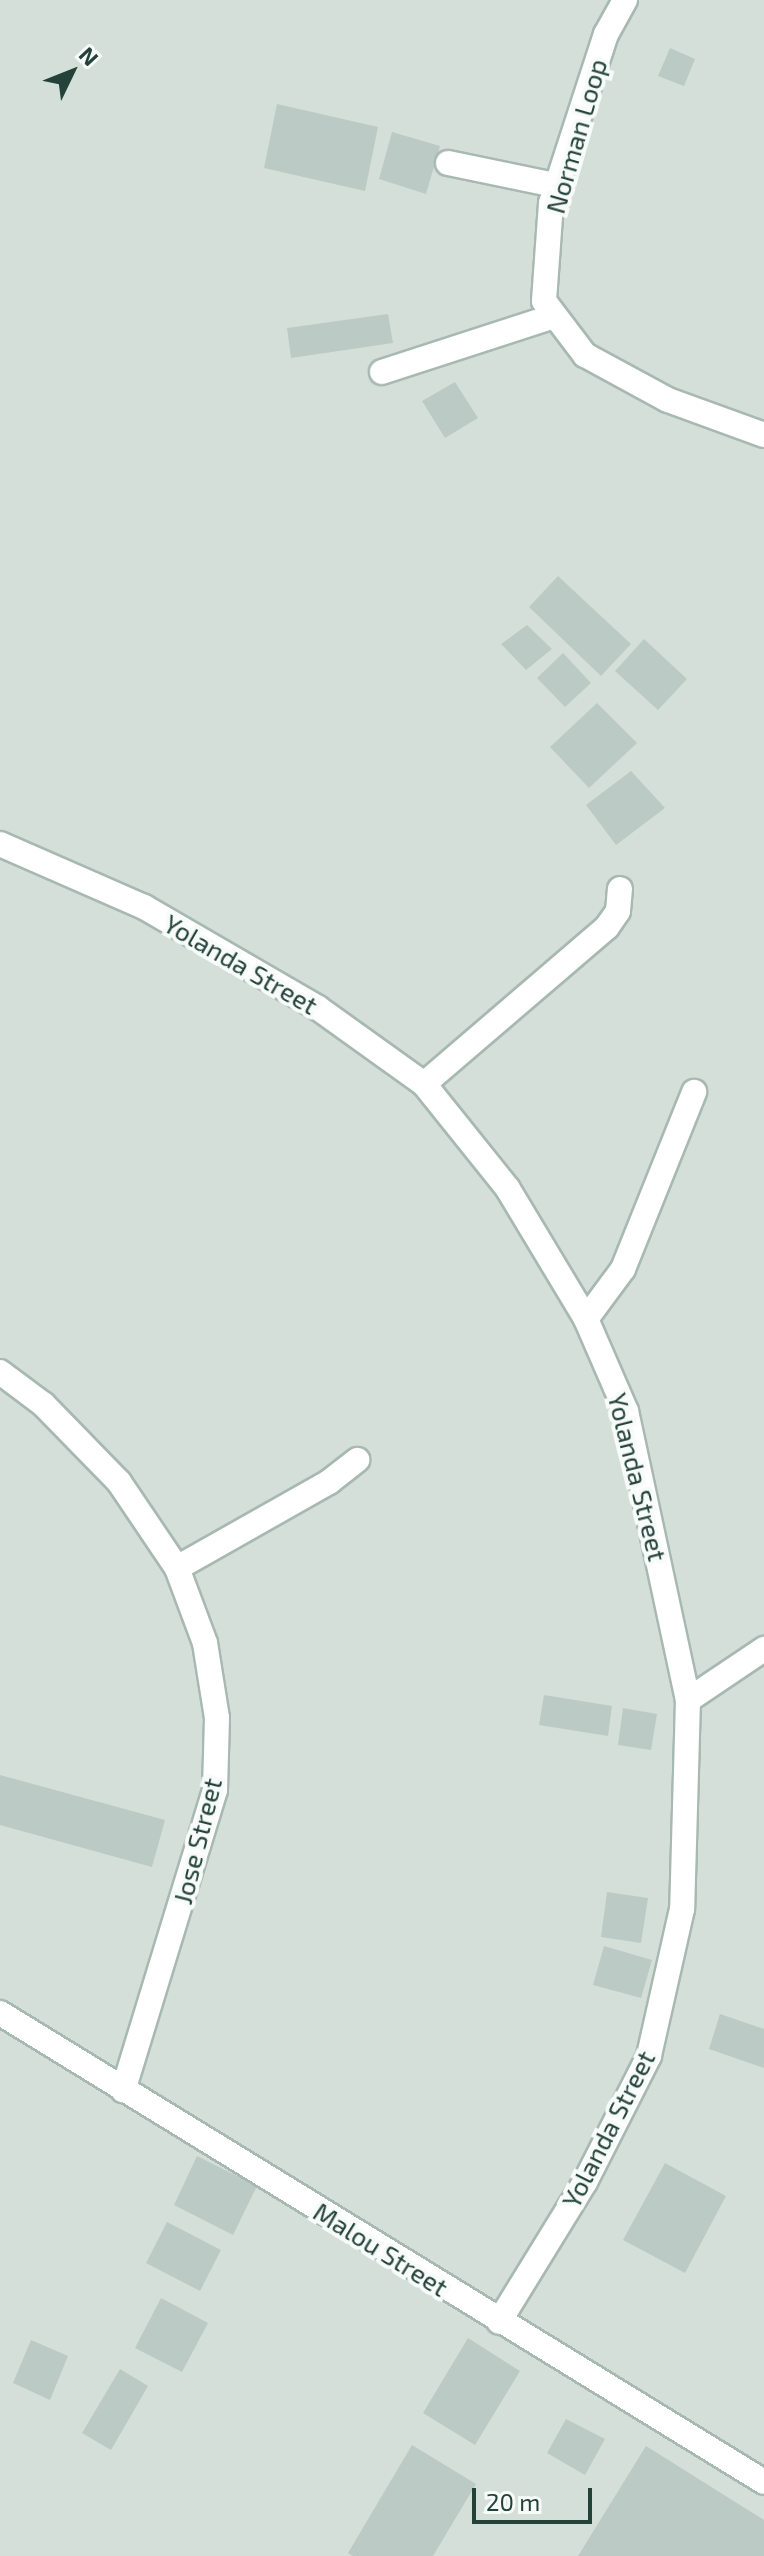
<!DOCTYPE html>
<html>
<head>
<meta charset="utf-8">
<style>
	body { margin:0 }
	#map { position:relative; width:764px; height:2556px; overflow:hidden; background:#e6efeb; font-family:"Exo 2",sans-serif }
	div>[style] { position:absolute }
	[style*='--x'] { left:calc(var(--x)*1px); top:calc(var(--y)*1px); width:calc(var(--w)*1px); rotate:calc(var(--a)*1deg) }
	.built>* { inset:0; background:#d4dfda }
	.building>* { inset:0; background:#bbcac4 }
	.roads { filter:drop-shadow(2px 0 #a8b8b2) drop-shadow(-2px 0 #a8b8b2) drop-shadow(0 2px #a8b8b2) drop-shadow(0 -2px #a8b8b2) }
	.lane>* { height:24px; margin:-12px; padding:0 12px; transform-origin:12px; border-radius:12px; background:#fff }
	.street>* { height:24px; margin:-12px; padding:0 12px; transform-origin:12px; border-radius:12px; background:#fff }
	span { translate:-50% -50%; white-space:nowrap; text-align:center; line-height:1.15; -webkit-text-stroke:8px #f7fbf9; paint-order:stroke }
	.street-label { font-size:26px; color:#24423a }
	.north { position:absolute; left:32px; top:32px; width:80px; height:80px; -webkit-text-stroke:6px #f7fbf9; paint-order:stroke; rotate:47deg; font-size:22px; font-weight:700; line-height:32px; text-align:center; color:#24423a }
	.north::after { content:''; display:block; margin:auto; width:28px; height:36px; background:#24423a; clip-path:polygon(50% 0,100% 100%,50% 72%,0 100%) }
	.scale { position:absolute; left:472px; top:2488px; width:120px; height:36px; box-sizing:border-box; border:4px solid #24423a; border-top:0; padding-left:10px; font-size:24px; line-height:28px; white-space:nowrap; color:#24423a; -webkit-text-stroke:6px #f7fbf9; paint-order:stroke }
</style>
</head>
<body>
<div id="map">
	<div class="built">
		<i style="clip-path:polygon(0 0,764px 0,764px 2556px,0 2556px)"></i>
	</div>
	<div class="building">
		<i style="clip-path:polygon(670px 48px,695px 59px,684px 86px,658px 76px)"></i>
		<i style="clip-path:polygon(277px 104px,378px 127px,365px 191px,264px 168px)"></i>
		<i style="clip-path:polygon(392px 132px,440px 146px,426px 194px,379px 179px)"></i>
		<i style="clip-path:polygon(388px 314px,393px 343px,291px 358px,287px 328px)"></i>
		<i style="clip-path:polygon(455px 382px,478px 418px,445px 438px,422px 401px)"></i>
		<i style="clip-path:polygon(558px 576px,631px 644px,601px 676px,529px 607px)"></i>
		<i style="clip-path:polygon(527px 625px,552px 649px,526px 670px,501px 644px)"></i>
		<i style="clip-path:polygon(644px 639px,687px 679px,658px 710px,615px 671px)"></i>
		<i style="clip-path:polygon(563px 653px,591px 683px,565px 707px,537px 678px)"></i>
		<i style="clip-path:polygon(597px 703px,637px 743px,589px 788px,550px 747px)"></i>
		<i style="clip-path:polygon(631px 771px,665px 808px,616px 845px,586px 805px)"></i>
		<i style="clip-path:polygon(544px 1695px,612px 1706px,608px 1736px,539px 1725px)"></i>
		<i style="clip-path:polygon(623px 1708px,657px 1714px,651px 1750px,618px 1745px)"></i>
		<i style="clip-path:polygon(0 1775px,165px 1820px,152px 1867px,0 1825px)"></i>
		<i style="clip-path:polygon(607px 1892px,648px 1898px,641px 1943px,601px 1937px)"></i>
		<i style="clip-path:polygon(604px 1946px,652px 1960px,641px 1998px,593px 1985px)"></i>
		<i style="clip-path:polygon(720px 2014px,764px 2029px,764px 2068px,709px 2049px)"></i>
		<i style="clip-path:polygon(197px 2156px,257px 2186px,233px 2235px,174px 2205px)"></i>
		<i style="clip-path:polygon(665px 2163px,726px 2196px,685px 2273px,623px 2240px)"></i>
		<i style="clip-path:polygon(167px 2222px,221px 2250px,200px 2291px,146px 2263px)"></i>
		<i style="clip-path:polygon(161px 2298px,208px 2323px,182px 2372px,135px 2348px)"></i>
		<i style="clip-path:polygon(468px 2338px,520px 2371px,475px 2445px,423px 2413px)"></i>
		<i style="clip-path:polygon(31px 2340px,68px 2356px,50px 2400px,13px 2383px)"></i>
		<i style="clip-path:polygon(120px 2369px,148px 2386px,111px 2450px,82px 2433px)"></i>
		<i style="clip-path:polygon(566px 2419px,605px 2439px,585px 2475px,547px 2453px)"></i>
		<i style="clip-path:polygon(412px 2445px,476px 2484px,433px 2556px,353px 2556px,348px 2553px)"></i>
		<i style="clip-path:polygon(646px 2446px,764px 2520px,764px 2556px,578px 2556px)"></i>
	</div>
	<div class="roads">
		<div class="lane">
			<i style="--x:448;--y:163;--w:113;--a:11.7"></i>
			<i style="--x:382;--y:372;--w:181;--a:-18"></i>
			<i style="--x:586;--y:1319;--w:62;--a:-53.5"></i>
			<i style="--x:623;--y:1269;--w:191;--a:-68.1"></i>
			<i style="--x:177;--y:1568;--w:175;--a:-29.5"></i>
			<i style="--x:329;--y:1482;--w:36;--a:-38"></i>
		</div>
		<div class="street">
			<i style="--x:625;--y:0;--w:39;--a:119"></i>
			<i style="--x:606;--y:34;--w:178;--a:108"></i>
			<i style="--x:551;--y:203;--w:98;--a:94.1"></i>
			<i style="--x:544;--y:301;--w:68;--a:52.8"></i>
			<i style="--x:585;--y:355;--w:94;--a:28.5"></i>
			<i style="--x:668;--y:400;--w:102;--a:20"></i>
			<i style="--x:0;--y:844;--w:157;--a:23.6"></i>
			<i style="--x:144;--y:907;--w:201;--a:30.1"></i>
			<i style="--x:318;--y:1008;--w:130;--a:35.6"></i>
			<i style="--x:424;--y:1084;--w:134;--a:51.3"></i>
			<i style="--x:508;--y:1189;--w:152;--a:59"></i>
			<i style="--x:586;--y:1319;--w:100;--a:66.5"></i>
			<i style="--x:626;--y:1411;--w:296;--a:77.9"></i>
			<i style="--x:688;--y:1700;--w:209;--a:91.6"></i>
			<i style="--x:682;--y:1909;--w:151;--a:102.7"></i>
			<i style="--x:649;--y:2056;--w:141;--a:116.9"></i>
			<i style="--x:585;--y:2182;--w:164;--a:121.6"></i>
			<i style="--x:424;--y:1084;--w:241;--a:-40.6"></i>
			<i style="--x:607;--y:927;--w:19;--a:-55"></i>
			<i style="--x:618;--y:911;--w:22;--a:-85"></i>
			<i style="--x:0;--y:1372;--w:54;--a:36.7"></i>
			<i style="--x:43;--y:1404;--w:109;--a:45.7"></i>
			<i style="--x:119;--y:1482;--w:104;--a:56"></i>
			<i style="--x:177;--y:1568;--w:80;--a:69.5"></i>
			<i style="--x:205;--y:1643;--w:76;--a:80.9"></i>
			<i style="--x:217;--y:1718;--w:72;--a:91.6"></i>
			<i style="--x:215;--y:1790;--w:314;--a:107"></i>
			<i style="--x:688;--y:1700;--w:92;--a:-33.9"></i>
			<i style="--x:0;--y:2013;--w:896;--a:31.54"></i>
		</div>
	</div>
	<div class="street-label">
		<span style="left:576px;top:136px;rotate:-74deg">Norman Loop</span>
		<span style="left:241px;top:964px;rotate:30deg">Yolanda Street</span>
		<span style="left:638px;top:1477px;rotate:76deg">Yolanda Street</span>
		<span style="left:197px;top:1841px;rotate:-76deg">Jose Street</span>
		<span style="left:608px;top:2129px;rotate:-63deg">Yolanda Street</span>
		<span style="left:381px;top:2249px;rotate:32deg">Malou Street</span>
	</div>
	<div class="north">N</div>
	<div class="scale">20 m</div>
</div>
</body>
</html>
